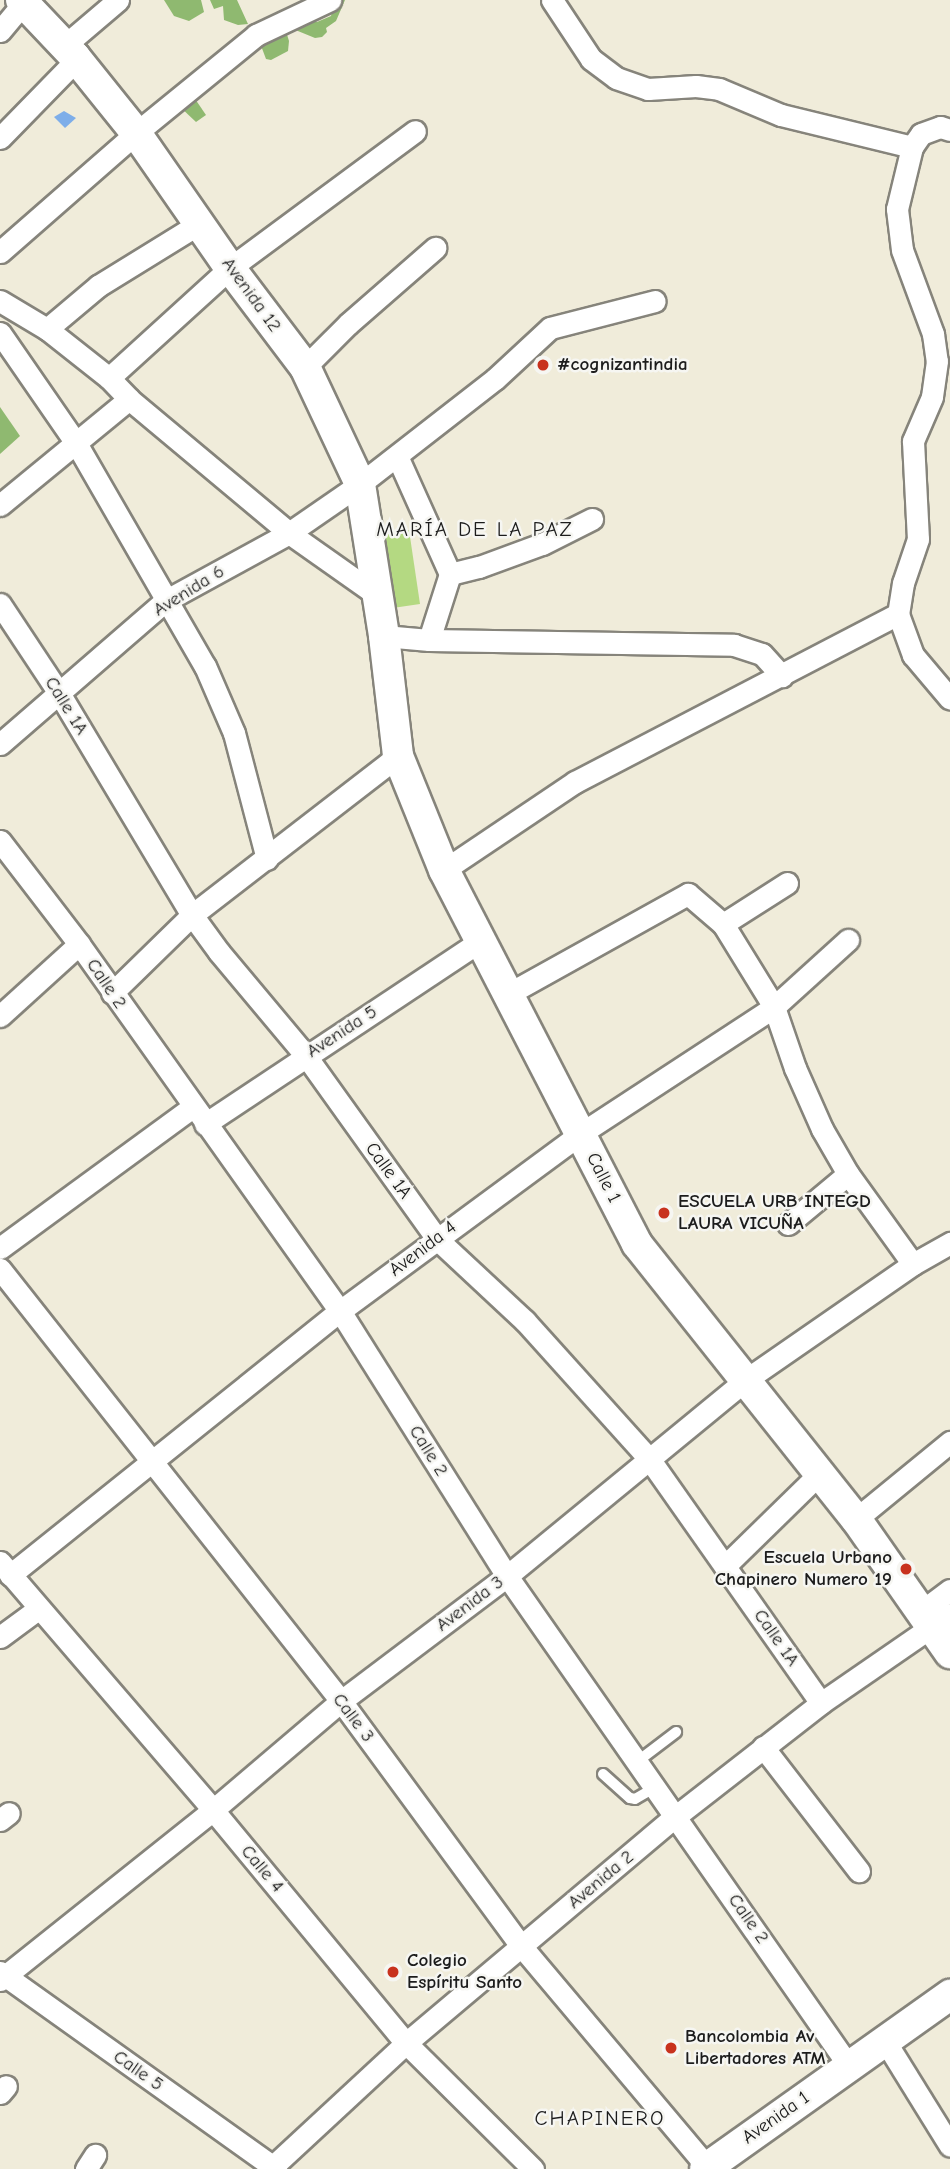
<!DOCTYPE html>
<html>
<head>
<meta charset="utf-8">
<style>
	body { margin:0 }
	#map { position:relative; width:950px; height:2169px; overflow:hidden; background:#f0ecda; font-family:"Comic Neue",sans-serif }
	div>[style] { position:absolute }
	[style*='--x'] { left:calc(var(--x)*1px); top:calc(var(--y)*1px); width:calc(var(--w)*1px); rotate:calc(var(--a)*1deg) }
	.green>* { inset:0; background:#b4d982 }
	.forest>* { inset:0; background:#8fb970 }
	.water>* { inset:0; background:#7eaee9 }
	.roads { filter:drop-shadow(2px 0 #86847b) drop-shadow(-2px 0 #86847b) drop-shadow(0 2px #86847b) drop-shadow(0 -2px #86847b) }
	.lane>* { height:10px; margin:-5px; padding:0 5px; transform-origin:5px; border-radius:5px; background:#fff }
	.street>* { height:21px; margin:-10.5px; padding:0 10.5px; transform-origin:10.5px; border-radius:10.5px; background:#fff }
	.secondary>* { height:30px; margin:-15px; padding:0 15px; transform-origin:15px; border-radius:15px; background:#fff }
	.dots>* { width:19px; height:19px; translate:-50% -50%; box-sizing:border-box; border:4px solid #f6f6f2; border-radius:50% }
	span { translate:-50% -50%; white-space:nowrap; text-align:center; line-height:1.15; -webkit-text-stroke:5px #f6f6f2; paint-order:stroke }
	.street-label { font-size:19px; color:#1c1c1c }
	.poi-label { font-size:19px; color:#1c1c1c; font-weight:700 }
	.left { translate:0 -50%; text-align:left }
	.right { translate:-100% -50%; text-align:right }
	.neighbourhood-label { font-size:21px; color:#1c1c1c; letter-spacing:2px }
</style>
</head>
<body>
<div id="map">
	<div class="green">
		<i style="clip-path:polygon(409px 530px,420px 604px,379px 610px,368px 537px)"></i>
	</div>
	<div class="forest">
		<i style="clip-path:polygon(164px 0,201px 0,204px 12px,189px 21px,174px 16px)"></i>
		<i style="clip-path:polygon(210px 0,237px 0,248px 24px,238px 25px,224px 20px,223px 6px,214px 9px)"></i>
		<i style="clip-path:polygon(339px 0,345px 0,336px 21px,326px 28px,327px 32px,322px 37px,315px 38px,293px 29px,306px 15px,317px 22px,331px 16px,334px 3px)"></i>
		<i style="clip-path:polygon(284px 25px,289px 41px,288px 51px,271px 60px,266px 59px,257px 35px)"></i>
		<i style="clip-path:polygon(191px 93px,206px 115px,196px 122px,178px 105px)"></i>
		<i style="clip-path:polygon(0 407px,20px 436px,0 454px)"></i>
	</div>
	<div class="water">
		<i style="clip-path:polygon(64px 111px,76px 118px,65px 128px,54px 117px)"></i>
	</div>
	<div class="roads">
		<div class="lane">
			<i style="--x:638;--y:1761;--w:48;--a:-37.3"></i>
			<i style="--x:603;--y:1774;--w:36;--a:42"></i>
			<i style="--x:630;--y:1798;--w:5;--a:11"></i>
			<i style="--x:635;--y:1799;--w:24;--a:-30"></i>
		</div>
		<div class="street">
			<i style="--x:552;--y:0;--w:71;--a:56.5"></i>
			<i style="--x:591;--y:59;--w:31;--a:37"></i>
			<i style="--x:616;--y:78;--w:34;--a:19"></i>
			<i style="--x:648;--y:89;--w:48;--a:-3.6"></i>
			<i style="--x:696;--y:86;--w:23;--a:7"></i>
			<i style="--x:719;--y:89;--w:67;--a:22.8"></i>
			<i style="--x:781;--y:115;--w:135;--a:13.7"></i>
			<i style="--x:0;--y:31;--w:40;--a:-50"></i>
			<i style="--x:64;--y:46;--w:71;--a:-40.4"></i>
			<i style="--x:950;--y:130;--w:10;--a:-163"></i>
			<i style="--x:940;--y:127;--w:20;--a:160"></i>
			<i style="--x:921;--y:134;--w:16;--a:125"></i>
			<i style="--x:912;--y:147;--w:64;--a:103.6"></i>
			<i style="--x:897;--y:209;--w:41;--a:83"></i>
			<i style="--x:902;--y:250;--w:90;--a:69.7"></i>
			<i style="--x:933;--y:334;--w:27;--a:82"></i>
			<i style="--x:937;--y:361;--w:36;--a:98"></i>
			<i style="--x:932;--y:397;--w:48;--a:113.4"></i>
			<i style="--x:913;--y:441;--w:98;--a:87.1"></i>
			<i style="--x:918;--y:539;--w:46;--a:108.8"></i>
			<i style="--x:903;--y:583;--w:31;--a:99"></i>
			<i style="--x:898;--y:614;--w:44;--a:69.9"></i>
			<i style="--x:913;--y:655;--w:57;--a:49.9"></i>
			<i style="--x:0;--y:138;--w:110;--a:-45.7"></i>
			<i style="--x:0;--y:252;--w:181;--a:-41.2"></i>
			<i style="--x:136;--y:133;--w:155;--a:-39.2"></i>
			<i style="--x:256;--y:35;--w:82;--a:-25.3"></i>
			<i style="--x:0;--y:301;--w:55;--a:30.8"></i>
			<i style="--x:47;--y:329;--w:79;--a:38.3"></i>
			<i style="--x:109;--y:378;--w:29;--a:46"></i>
			<i style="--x:129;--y:399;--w:209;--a:39.9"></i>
			<i style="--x:289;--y:533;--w:108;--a:35.2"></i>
			<i style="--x:47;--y:329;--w:67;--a:-40.1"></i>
			<i style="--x:98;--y:286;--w:120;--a:-31.7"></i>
			<i style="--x:0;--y:333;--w:134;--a:55.4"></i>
			<i style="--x:76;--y:443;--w:258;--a:60"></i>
			<i style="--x:205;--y:666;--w:73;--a:66.6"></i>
			<i style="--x:234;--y:733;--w:130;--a:75.3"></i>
			<i style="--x:305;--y:367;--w:61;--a:-45"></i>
			<i style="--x:348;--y:324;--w:116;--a:-41.1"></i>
			<i style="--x:109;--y:378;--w:164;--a:-42.3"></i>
			<i style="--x:230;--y:268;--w:230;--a:-36.5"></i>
			<i style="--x:397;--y:456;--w:129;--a:65.8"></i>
			<i style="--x:450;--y:574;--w:69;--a:107.7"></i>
			<i style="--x:0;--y:505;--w:167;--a:-39.4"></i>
			<i style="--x:450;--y:574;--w:30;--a:-14"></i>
			<i style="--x:479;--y:567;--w:67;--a:-20.1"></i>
			<i style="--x:542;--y:544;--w:56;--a:-26.6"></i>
			<i style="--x:0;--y:604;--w:107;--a:56.5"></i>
			<i style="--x:59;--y:693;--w:259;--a:59.1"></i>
			<i style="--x:192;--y:915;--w:46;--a:53.9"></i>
			<i style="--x:219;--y:952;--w:136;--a:50.1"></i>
			<i style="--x:306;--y:1056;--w:225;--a:54.4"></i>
			<i style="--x:437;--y:1239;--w:120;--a:43"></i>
			<i style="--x:525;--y:1321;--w:187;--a:48"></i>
			<i style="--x:650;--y:1460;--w:297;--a:54.9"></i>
			<i style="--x:384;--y:636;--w:45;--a:5.1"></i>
			<i style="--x:429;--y:640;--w:305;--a:0.9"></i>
			<i style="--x:734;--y:645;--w:29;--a:18"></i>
			<i style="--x:762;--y:654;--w:30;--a:48"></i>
			<i style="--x:0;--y:744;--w:218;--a:-40.9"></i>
			<i style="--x:165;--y:601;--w:141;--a:-28.7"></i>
			<i style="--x:289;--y:533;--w:86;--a:-34.6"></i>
			<i style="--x:360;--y:484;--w:171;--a:-37.9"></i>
			<i style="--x:495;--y:379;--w:75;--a:-42.8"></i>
			<i style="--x:550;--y:328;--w:108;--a:-14.4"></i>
			<i style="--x:0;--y:841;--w:130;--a:52.5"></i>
			<i style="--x:79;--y:944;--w:450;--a:54.6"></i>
			<i style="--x:340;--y:1311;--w:313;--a:57.8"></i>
			<i style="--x:507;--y:1576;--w:598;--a:55.09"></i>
			<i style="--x:444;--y:870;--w:158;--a:-33.9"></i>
			<i style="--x:575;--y:782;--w:364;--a:-27.5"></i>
			<i style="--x:723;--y:924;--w:76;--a:-32.6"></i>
			<i style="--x:112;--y:993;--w:112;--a:-44.3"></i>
			<i style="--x:192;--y:915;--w:260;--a:-37.7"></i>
			<i style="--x:508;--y:994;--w:206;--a:-29.1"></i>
			<i style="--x:688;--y:894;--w:46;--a:40.6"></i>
			<i style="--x:723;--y:924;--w:97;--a:58.4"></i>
			<i style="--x:774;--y:1007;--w:65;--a:71"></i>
			<i style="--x:795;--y:1068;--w:67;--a:66.1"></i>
			<i style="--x:822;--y:1129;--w:52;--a:60"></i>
			<i style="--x:848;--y:1174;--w:111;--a:54.2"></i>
			<i style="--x:0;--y:1016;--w:107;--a:-42.3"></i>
			<i style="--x:205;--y:1124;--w:330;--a:-33.6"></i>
			<i style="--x:788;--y:1224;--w:78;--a:-39.8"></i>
			<i style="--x:0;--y:1248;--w:239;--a:-36.2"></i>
			<i style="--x:0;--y:1269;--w:550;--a:51.71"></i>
			<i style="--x:341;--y:1701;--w:305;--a:53.7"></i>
			<i style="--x:522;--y:1947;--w:287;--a:49.9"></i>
			<i style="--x:856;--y:1519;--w:122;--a:-39.3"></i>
			<i style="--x:0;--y:1562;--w:327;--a:49.3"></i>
			<i style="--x:213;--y:1810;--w:303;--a:50.4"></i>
			<i style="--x:406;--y:2043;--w:179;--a:44.8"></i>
			<i style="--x:725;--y:1566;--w:130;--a:-44.4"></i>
			<i style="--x:10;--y:1575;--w:423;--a:-38.7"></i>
			<i style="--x:340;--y:1311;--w:298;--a:-36.4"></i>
			<i style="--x:580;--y:1134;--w:232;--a:-33.2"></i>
			<i style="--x:774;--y:1007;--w:100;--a:-42.2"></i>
			<i style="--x:922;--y:1611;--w:35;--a:-37"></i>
			<i style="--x:0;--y:1637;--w:47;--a:-36.4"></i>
			<i style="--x:763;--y:1747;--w:157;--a:52.3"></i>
			<i style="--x:0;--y:1820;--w:11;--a:-38"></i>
			<i style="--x:0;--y:1972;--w:339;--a:35.5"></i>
			<i style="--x:0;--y:1980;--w:273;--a:-38.6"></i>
			<i style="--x:213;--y:1810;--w:168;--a:-40.4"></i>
			<i style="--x:341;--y:1701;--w:208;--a:-37"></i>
			<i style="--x:507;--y:1576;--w:310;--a:-39.4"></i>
			<i style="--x:747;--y:1379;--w:202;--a:-34.7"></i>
			<i style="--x:913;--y:1264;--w:43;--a:-29.6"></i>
			<i style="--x:885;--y:2041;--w:123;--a:58.2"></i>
			<i style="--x:0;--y:2093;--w:9;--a:-49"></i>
			<i style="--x:86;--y:2169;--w:17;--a:-57"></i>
			<i style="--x:270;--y:2169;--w:185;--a:-42.8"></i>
			<i style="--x:406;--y:2043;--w:353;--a:-40.1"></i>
			<i style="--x:676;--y:1816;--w:184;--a:-37.9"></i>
			<i style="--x:821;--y:1703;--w:157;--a:-34.6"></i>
		</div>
		<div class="secondary">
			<i style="--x:21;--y:0;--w:79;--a:46.5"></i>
			<i style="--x:75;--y:57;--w:97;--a:51.2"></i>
			<i style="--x:136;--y:133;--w:165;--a:55.2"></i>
			<i style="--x:230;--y:268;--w:124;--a:52.9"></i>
			<i style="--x:305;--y:367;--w:129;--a:64.8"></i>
			<i style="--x:360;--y:484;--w:154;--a:81"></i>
			<i style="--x:384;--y:636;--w:121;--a:83.3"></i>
			<i style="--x:398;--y:756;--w:123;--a:68"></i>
			<i style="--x:444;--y:870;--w:421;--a:62.7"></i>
			<i style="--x:637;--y:1244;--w:352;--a:51.5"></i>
			<i style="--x:856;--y:1519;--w:164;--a:55"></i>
			<i style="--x:705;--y:2169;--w:301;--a:-35.4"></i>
		</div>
	</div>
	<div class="dots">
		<i style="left:543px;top:365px;background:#c8321e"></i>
		<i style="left:664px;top:1213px;background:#c8321e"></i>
		<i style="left:906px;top:1569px;background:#c8321e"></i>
		<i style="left:393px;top:1972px;background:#c8321e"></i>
		<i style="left:671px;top:2048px;background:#c8321e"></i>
	</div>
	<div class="street-label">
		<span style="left:251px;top:295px;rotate:54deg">Avenida 12</span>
		<span style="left:189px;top:591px;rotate:-32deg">Avenida 6</span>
		<span style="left:66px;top:706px;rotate:58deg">Calle 1A</span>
		<span style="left:106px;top:984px;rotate:56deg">Calle 2</span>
		<span style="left:342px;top:1032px;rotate:-33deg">Avenida 5</span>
		<span style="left:388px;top:1171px;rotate:54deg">Calle 1A</span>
		<span style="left:603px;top:1178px;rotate:63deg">Calle 1</span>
		<span style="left:423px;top:1249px;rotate:-37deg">Avenida 4</span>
		<span style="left:428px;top:1451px;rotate:58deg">Calle 2</span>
		<span style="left:470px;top:1604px;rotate:-37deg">Avenida 3</span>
		<span style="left:776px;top:1638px;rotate:55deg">Calle 1A</span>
		<span style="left:353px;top:1718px;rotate:53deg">Calle 3</span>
		<span style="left:262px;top:1869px;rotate:50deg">Calle 4</span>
		<span style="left:601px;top:1880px;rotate:-40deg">Avenida 2</span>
		<span style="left:748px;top:1919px;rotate:55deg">Calle 2</span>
		<span style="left:138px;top:2071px;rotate:35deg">Calle 5</span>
		<span style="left:776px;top:2118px;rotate:-35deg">Avenida 1</span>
	</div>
	<div class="poi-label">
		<span class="left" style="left:557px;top:365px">#cognizantindia</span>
		<span class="left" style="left:678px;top:1213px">ESCUELA URB INTEGD<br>LAURA VICUÑA</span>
		<span class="right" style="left:892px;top:1569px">Escuela Urbano<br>Chapinero Numero 19</span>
		<span class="left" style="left:407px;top:1972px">Colegio<br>Espíritu Santo</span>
		<span class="left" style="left:685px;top:2048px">Bancolombia Av<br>Libertadores ATM</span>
	</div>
	<div class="neighbourhood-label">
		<span style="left:475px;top:529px">MARÍA DE LA PAZ</span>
		<span style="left:600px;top:2118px">CHAPINERO</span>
	</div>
</div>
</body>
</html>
